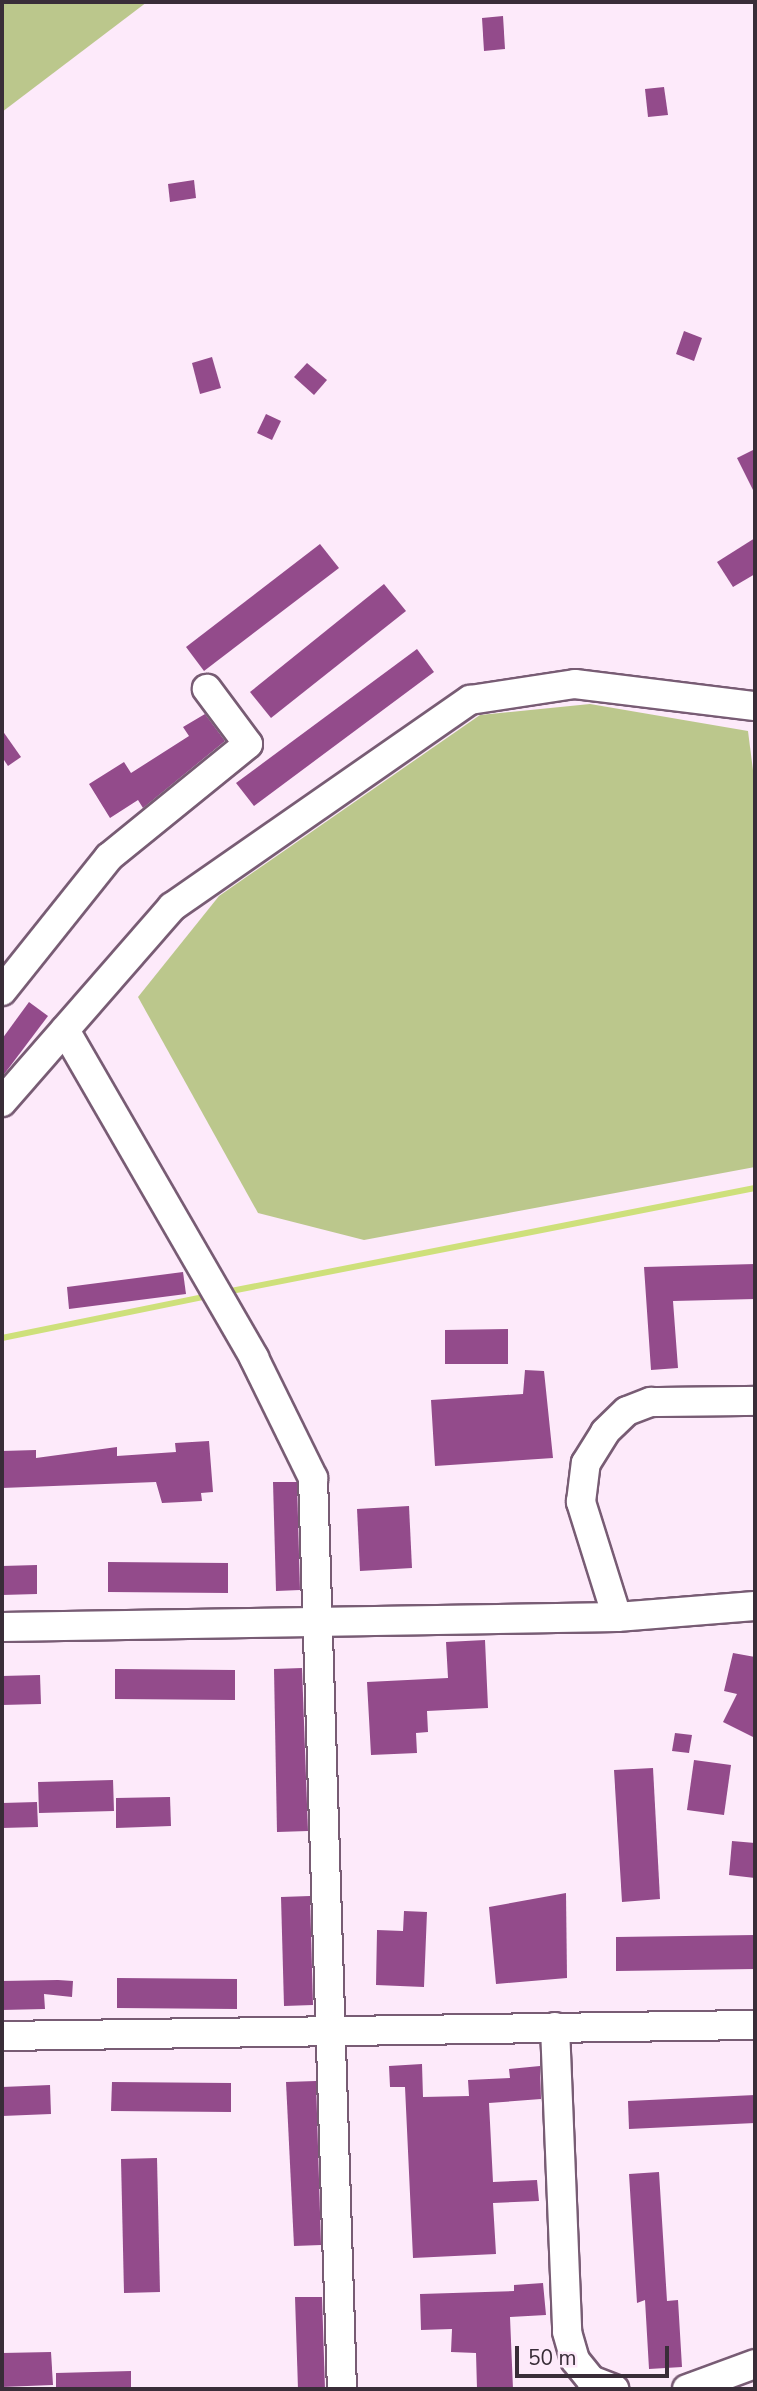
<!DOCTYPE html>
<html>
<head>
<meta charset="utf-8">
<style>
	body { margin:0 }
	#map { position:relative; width:757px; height:2391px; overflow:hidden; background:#fdeafa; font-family:"Nunito Sans",sans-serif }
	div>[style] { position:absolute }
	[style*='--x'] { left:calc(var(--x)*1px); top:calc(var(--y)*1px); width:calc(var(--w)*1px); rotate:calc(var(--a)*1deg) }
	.green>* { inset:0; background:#bbc78c }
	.stream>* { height:6px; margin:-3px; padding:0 3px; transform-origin:3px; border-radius:3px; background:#cee07b }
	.building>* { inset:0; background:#934b8b }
	.roads { filter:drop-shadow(2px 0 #785c74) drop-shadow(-2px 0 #785c74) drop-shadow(0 2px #785c74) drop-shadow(0 -2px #785c74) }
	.minor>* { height:28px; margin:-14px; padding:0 14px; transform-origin:14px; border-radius:14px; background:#fff }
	span { translate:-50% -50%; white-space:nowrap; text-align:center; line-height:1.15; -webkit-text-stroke:7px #fdeafa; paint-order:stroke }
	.frame { position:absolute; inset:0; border:4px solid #392d38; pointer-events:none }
	.scale { position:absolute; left:515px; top:2346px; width:154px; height:32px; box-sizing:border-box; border:4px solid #392d38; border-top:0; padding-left:9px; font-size:21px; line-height:24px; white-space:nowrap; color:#392d38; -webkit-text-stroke:5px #fdeafa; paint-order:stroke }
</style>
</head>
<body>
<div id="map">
	<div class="green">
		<i style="clip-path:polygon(2px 2px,147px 2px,2px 112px)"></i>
		<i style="clip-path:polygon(590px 704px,748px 731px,755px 786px,755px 1167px,364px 1240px,258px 1213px,138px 997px,219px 896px,480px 715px)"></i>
	</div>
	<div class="stream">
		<i style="--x:226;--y:1292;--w:539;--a:-11.12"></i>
		<i style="--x:2;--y:1338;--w:211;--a:-11.5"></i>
	</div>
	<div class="building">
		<i style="clip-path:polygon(503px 16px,505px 49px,484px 51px,482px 18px)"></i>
		<i style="clip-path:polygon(664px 87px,668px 115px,648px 117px,645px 89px)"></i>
		<i style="clip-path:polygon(194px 180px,196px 198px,170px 202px,168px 184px)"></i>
		<i style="clip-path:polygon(684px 331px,702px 338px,694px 361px,676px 354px)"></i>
		<i style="clip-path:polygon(212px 357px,221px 388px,200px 394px,192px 363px)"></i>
		<i style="clip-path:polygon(307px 363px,327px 380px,314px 395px,294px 377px)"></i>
		<i style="clip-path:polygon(266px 414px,281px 421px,272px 440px,257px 433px)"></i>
		<i style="clip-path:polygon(755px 449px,755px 494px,737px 458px)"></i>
		<i style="clip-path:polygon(755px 538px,755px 574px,733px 587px,717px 562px)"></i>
		<i style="clip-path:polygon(320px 544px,339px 568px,204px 671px,186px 647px)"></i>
		<i style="clip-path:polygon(384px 584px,406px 611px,271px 718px,250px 692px)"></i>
		<i style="clip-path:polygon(417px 649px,434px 672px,254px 806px,236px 783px)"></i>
		<i style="clip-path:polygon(205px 714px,225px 741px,143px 808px,138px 800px,110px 818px,89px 784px,124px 762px,131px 773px,189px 736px,183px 727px)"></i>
		<i style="clip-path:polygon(2px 730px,21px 757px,8px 766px,2px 757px)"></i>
		<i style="clip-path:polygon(29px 1002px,48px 1016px,2px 1077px,2px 1039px)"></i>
		<i style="clip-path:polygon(755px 1264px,755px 1299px,673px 1301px,678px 1368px,651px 1370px,644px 1267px)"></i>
		<i style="clip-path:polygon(183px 1272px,186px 1294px,69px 1309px,67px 1287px)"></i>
		<i style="clip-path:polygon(508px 1329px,508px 1364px,445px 1364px,445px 1330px)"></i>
		<i style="clip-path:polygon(525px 1370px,544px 1371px,553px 1458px,435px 1466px,431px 1400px,523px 1394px)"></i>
		<i style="clip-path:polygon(209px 1441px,213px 1492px,201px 1493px,202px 1501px,162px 1503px,156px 1482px,2px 1488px,2px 1451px,36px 1450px,36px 1458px,117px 1447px,117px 1456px,176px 1452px,175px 1443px)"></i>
		<i style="clip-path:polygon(273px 1482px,297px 1482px,300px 1590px,276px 1591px)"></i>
		<i style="clip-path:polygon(409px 1506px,412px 1568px,360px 1571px,357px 1509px)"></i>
		<i style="clip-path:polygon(108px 1562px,228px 1563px,228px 1593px,108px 1592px)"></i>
		<i style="clip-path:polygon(37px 1565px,37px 1594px,2px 1595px,2px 1566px)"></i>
		<i style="clip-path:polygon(485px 1640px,488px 1708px,427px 1711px,428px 1732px,416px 1733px,417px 1753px,371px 1755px,367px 1682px,448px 1678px,446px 1642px)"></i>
		<i style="clip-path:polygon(733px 1653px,755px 1657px,755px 1738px,723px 1722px,737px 1694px,724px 1691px)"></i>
		<i style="clip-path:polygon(302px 1668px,308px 1831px,277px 1832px,274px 1669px)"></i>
		<i style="clip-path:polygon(115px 1669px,235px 1670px,235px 1700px,115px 1699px)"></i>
		<i style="clip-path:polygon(40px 1675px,41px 1704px,2px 1705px,2px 1676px)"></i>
		<i style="clip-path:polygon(675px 1733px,692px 1735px,689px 1753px,672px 1751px)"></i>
		<i style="clip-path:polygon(694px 1760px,731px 1765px,724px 1815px,687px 1810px)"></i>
		<i style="clip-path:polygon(653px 1768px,660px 1899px,622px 1902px,614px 1770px)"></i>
		<i style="clip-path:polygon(113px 1780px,114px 1811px,39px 1813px,38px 1782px)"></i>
		<i style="clip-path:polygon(170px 1797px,171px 1826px,116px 1828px,116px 1798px)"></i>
		<i style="clip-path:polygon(37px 1802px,38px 1827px,2px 1828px,2px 1803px)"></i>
		<i style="clip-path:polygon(732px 1841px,755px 1843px,755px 1878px,729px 1875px)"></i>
		<i style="clip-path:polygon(566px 1893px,567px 1978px,496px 1984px,489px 1907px)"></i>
		<i style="clip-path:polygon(310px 1896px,313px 2005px,284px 2006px,281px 1897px)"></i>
		<i style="clip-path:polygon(404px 1911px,427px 1912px,424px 1987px,376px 1985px,377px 1930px,403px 1931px)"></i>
		<i style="clip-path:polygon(755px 1935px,755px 1969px,616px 1971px,616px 1937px)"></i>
		<i style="clip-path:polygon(117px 1978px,237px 1979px,237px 2009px,117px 2008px)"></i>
		<i style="clip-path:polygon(58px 1980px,73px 1981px,72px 1997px,44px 1994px,45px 2009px,2px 2010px,2px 1981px)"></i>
		<i style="clip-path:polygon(422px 2064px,423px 2097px,469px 2096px,468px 2080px,510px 2078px,509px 2069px,540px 2066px,541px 2099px,489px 2103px,493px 2182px,537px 2180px,539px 2201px,493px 2203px,496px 2254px,413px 2258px,405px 2087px,390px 2087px,389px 2066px)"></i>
		<i style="clip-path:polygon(316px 2081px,321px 2245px,294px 2246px,286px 2082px)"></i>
		<i style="clip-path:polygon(112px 2082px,231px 2083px,231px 2112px,111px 2111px)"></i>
		<i style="clip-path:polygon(50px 2085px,51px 2114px,2px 2116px,2px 2087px)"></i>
		<i style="clip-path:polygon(755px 2095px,755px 2123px,629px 2129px,628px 2101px)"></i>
		<i style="clip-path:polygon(157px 2158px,160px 2292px,124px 2293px,121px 2159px)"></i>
		<i style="clip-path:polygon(659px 2172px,667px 2301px,678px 2300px,682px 2367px,649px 2369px,645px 2300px,637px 2303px,629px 2174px)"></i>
		<i style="clip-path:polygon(543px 2283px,546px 2315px,510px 2317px,513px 2389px,477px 2389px,476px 2353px,451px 2352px,452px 2329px,421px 2330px,420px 2294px,514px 2291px,514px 2285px)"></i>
		<i style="clip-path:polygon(295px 2297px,322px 2297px,325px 2389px,298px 2389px)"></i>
		<i style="clip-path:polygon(51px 2352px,53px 2385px,2px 2387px,2px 2353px)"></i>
		<i style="clip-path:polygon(131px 2371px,131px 2389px,56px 2389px,56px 2373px)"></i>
	</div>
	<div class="roads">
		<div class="minor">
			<i style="--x:2;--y:991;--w:171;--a:-51.4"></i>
			<i style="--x:109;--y:857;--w:179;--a:-39.1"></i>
			<i style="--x:248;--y:744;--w:69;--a:-126.7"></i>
			<i style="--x:65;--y:1030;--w:379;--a:60"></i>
			<i style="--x:254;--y:1358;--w:134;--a:63.8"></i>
			<i style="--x:313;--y:1478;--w:911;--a:88.18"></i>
			<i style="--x:2;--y:1102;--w:259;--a:-48.9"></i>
			<i style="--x:172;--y:907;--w:363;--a:-34.8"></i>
			<i style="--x:470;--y:700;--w:106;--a:-8.7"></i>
			<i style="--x:575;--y:684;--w:181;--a:7"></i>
			<i style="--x:617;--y:1617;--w:121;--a:-107.4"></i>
			<i style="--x:581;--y:1502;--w:39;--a:-83"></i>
			<i style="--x:586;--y:1463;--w:36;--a:-58"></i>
			<i style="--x:605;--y:1432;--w:30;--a:-44"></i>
			<i style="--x:627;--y:1411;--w:26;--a:-21"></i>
			<i style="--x:651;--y:1402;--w:104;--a:-0.6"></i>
			<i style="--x:2;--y:1627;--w:615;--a:-0.93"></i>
			<i style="--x:617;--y:1617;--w:138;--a:-4.6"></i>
			<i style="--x:555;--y:2027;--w:305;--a:87.7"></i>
			<i style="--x:567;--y:2332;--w:29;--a:74"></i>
			<i style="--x:575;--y:2360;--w:26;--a:51"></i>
			<i style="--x:591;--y:2380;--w:25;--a:21"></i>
			<i style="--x:2;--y:2036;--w:753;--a:-0.84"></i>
			<i style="--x:687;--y:2389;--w:72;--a:-20.2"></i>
		</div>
	</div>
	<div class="frame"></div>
	<div class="scale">50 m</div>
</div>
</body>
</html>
